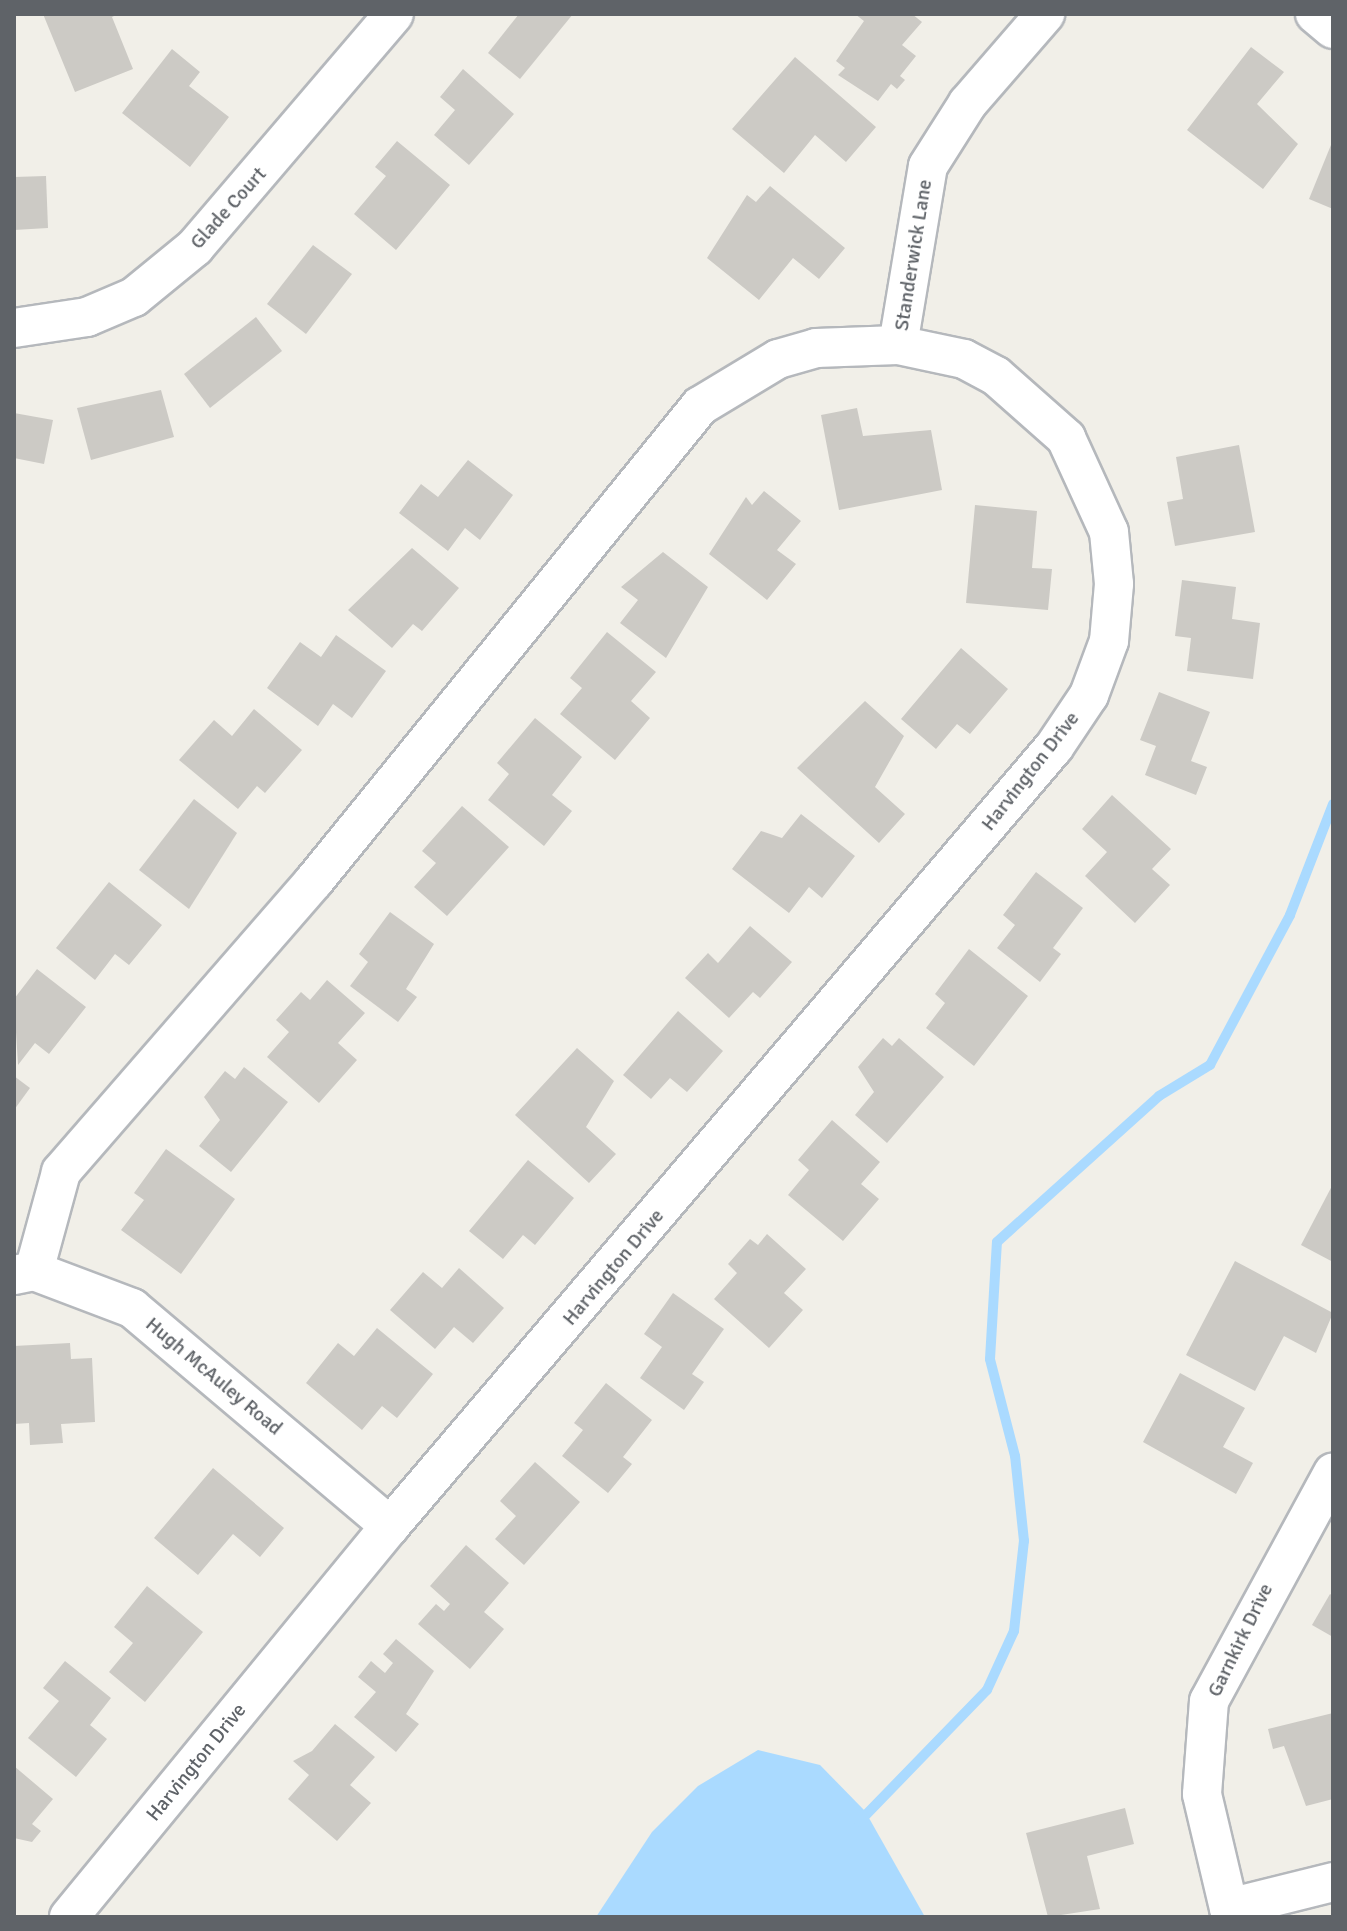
<!DOCTYPE html>
<html>
<head>
<meta charset="utf-8">
<style>
	body { margin:0 }
	#map { position:relative; width:1347px; height:1931px; overflow:hidden; background:#f1efe8; font-family:Signika,sans-serif }
	div>[style] { position:absolute }
	[style*='--x'] { left:calc(var(--x)*1px); top:calc(var(--y)*1px); width:calc(var(--w)*1px); rotate:calc(var(--a)*1deg) }
	.water>* { inset:0; background:#aadaff }
	.stream>* { height:10px; margin:-5px; padding:0 5px; transform-origin:5px; border-radius:5px; background:#aadaff }
	.building>* { inset:0; background:#cccac5 }
	.roads { filter:drop-shadow(2px 0 #b5b8bc) drop-shadow(-2px 0 #b5b8bc) drop-shadow(0 2px #b5b8bc) drop-shadow(0 -2px #b5b8bc) }
	.street>* { height:38px; margin:-19px; padding:0 19px; transform-origin:19px; border-radius:19px; background:#fff }
	span { translate:-50% -50%; white-space:nowrap; text-align:center; line-height:1.15; -webkit-text-stroke:6px #fff; paint-order:stroke }
	.street-label { font-size:20px; color:#5f6368 }
	.frame { position:absolute; inset:0; border:16px solid #5f6368; pointer-events:none }
</style>
</head>
<body>
<div id="map">
	<div class="water">
		<i style="clip-path:polygon(758px 1750px,820px 1765px,865px 1811px,925px 1917px,596px 1917px,652px 1832px,698px 1786px)"></i>
	</div>
	<div class="stream">
		<i style="--x:859;--y:1822;--w:184;--a:-45.9"></i>
		<i style="--x:987;--y:1690;--w:65;--a:-65.4"></i>
		<i style="--x:1014;--y:1631;--w:91;--a:-83.7"></i>
		<i style="--x:1024;--y:1541;--w:85;--a:-96"></i>
		<i style="--x:1015;--y:1456;--w:100;--a:-104.5"></i>
		<i style="--x:990;--y:1359;--w:117;--a:-86.6"></i>
		<i style="--x:997;--y:1242;--w:218;--a:-42"></i>
		<i style="--x:1159;--y:1096;--w:60;--a:-31.3"></i>
		<i style="--x:1210;--y:1065;--w:170;--a:-61.9"></i>
		<i style="--x:1290;--y:915;--w:119;--a:-68.8"></i>
	</div>
	<div class="building">
		<i style="clip-path:polygon(43px 14px,118px 14px,112px 17px,133px 69px,75px 92px)"></i>
		<i style="clip-path:polygon(519px 14px,573px 14px,520px 79px,488px 53px)"></i>
		<i style="clip-path:polygon(855px 14px,912px 14px,922px 22px,902px 45px,916px 56px,900px 76px,905px 80px,897px 89px,891px 84px,878px 101px,838px 75px,845px 68px,836px 61px,864px 21px)"></i>
		<i style="clip-path:polygon(1251px 47px,1284px 72px,1257px 104px,1298px 144px,1263px 189px,1187px 130px)"></i>
		<i style="clip-path:polygon(172px 49px,200px 72px,189px 86px,229px 117px,190px 167px,122px 113px)"></i>
		<i style="clip-path:polygon(795px 57px,876px 127px,846px 162px,815px 135px,784px 173px,732px 129px)"></i>
		<i style="clip-path:polygon(463px 69px,514px 114px,469px 165px,434px 135px,455px 110px,440px 97px)"></i>
		<i style="clip-path:polygon(1333px 140px,1333px 209px,1309px 199px)"></i>
		<i style="clip-path:polygon(397px 141px,450px 185px,396px 250px,354px 214px,386px 176px,375px 167px)"></i>
		<i style="clip-path:polygon(46px 176px,48px 228px,14px 230px,14px 177px)"></i>
		<i style="clip-path:polygon(770px 186px,845px 248px,819px 279px,793px 258px,759px 300px,707px 258px,747px 195px,756px 202px)"></i>
		<i style="clip-path:polygon(313px 245px,352px 274px,306px 334px,267px 304px)"></i>
		<i style="clip-path:polygon(256px 317px,282px 351px,210px 408px,184px 374px)"></i>
		<i style="clip-path:polygon(161px 390px,174px 437px,91px 460px,77px 408px)"></i>
		<i style="clip-path:polygon(857px 408px,863px 436px,931px 430px,942px 490px,839px 510px,821px 415px)"></i>
		<i style="clip-path:polygon(14px 413px,53px 420px,44px 464px,14px 458px)"></i>
		<i style="clip-path:polygon(1239px 445px,1255px 532px,1175px 546px,1167px 502px,1183px 499px,1176px 457px)"></i>
		<i style="clip-path:polygon(468px 460px,513px 495px,480px 540px,465px 528px,448px 551px,399px 513px,421px 484px,438px 497px)"></i>
		<i style="clip-path:polygon(764px 491px,801px 521px,777px 550px,796px 564px,767px 600px,709px 554px,746px 497px,752px 505px)"></i>
		<i style="clip-path:polygon(975px 505px,1037px 511px,1032px 568px,1052px 569px,1048px 610px,966px 603px)"></i>
		<i style="clip-path:polygon(412px 548px,459px 588px,422px 631px,413px 624px,392px 648px,348px 610px)"></i>
		<i style="clip-path:polygon(663px 552px,708px 587px,666px 658px,620px 623px,638px 600px,621px 587px)"></i>
		<i style="clip-path:polygon(1182px 580px,1236px 587px,1232px 619px,1260px 623px,1253px 679px,1187px 671px,1191px 638px,1175px 636px)"></i>
		<i style="clip-path:polygon(607px 632px,656px 672px,631px 701px,650px 718px,615px 760px,560px 714px,582px 688px,570px 678px)"></i>
		<i style="clip-path:polygon(336px 635px,386px 671px,352px 718px,333px 704px,318px 726px,267px 688px,300px 642px,321px 657px)"></i>
		<i style="clip-path:polygon(961px 648px,1008px 689px,970px 734px,957px 724px,936px 749px,901px 719px)"></i>
		<i style="clip-path:polygon(1159px 692px,1210px 712px,1191px 761px,1207px 767px,1196px 795px,1145px 775px,1156px 746px,1140px 740px)"></i>
		<i style="clip-path:polygon(865px 701px,904px 736px,875px 787px,905px 814px,879px 843px,797px 768px)"></i>
		<i style="clip-path:polygon(254px 709px,302px 750px,265px 793px,257px 786px,238px 809px,179px 760px,214px 720px,232px 736px)"></i>
		<i style="clip-path:polygon(535px 718px,582px 757px,552px 795px,572px 811px,544px 846px,488px 800px,509px 774px,497px 763px)"></i>
		<i style="clip-path:polygon(1112px 795px,1171px 849px,1152px 869px,1170px 885px,1135px 923px,1085px 876px,1107px 852px,1082px 829px)"></i>
		<i style="clip-path:polygon(194px 799px,237px 833px,189px 909px,139px 870px)"></i>
		<i style="clip-path:polygon(462px 806px,509px 847px,447px 916px,414px 887px,436px 863px,422px 851px)"></i>
		<i style="clip-path:polygon(801px 814px,855px 856px,822px 898px,809px 887px,789px 913px,732px 869px,761px 831px,782px 838px)"></i>
		<i style="clip-path:polygon(1036px 872px,1083px 908px,1053px 948px,1061px 954px,1040px 982px,997px 948px,1015px 925px,1003px 915px)"></i>
		<i style="clip-path:polygon(109px 882px,162px 925px,129px 965px,115px 954px,95px 980px,56px 948px)"></i>
		<i style="clip-path:polygon(390px 912px,434px 944px,406px 989px,417px 997px,398px 1022px,350px 986px,368px 962px,359px 954px)"></i>
		<i style="clip-path:polygon(750px 926px,792px 962px,760px 998px,753px 992px,729px 1018px,685px 978px,708px 953px,718px 963px)"></i>
		<i style="clip-path:polygon(969px 949px,1028px 996px,974px 1066px,926px 1028px,945px 1003px,935px 994px)"></i>
		<i style="clip-path:polygon(37px 969px,86px 1007px,49px 1054px,35px 1043px,18px 1065px,14px 999px)"></i>
		<i style="clip-path:polygon(327px 980px,365px 1013px,338px 1043px,357px 1060px,319px 1103px,267px 1057px,289px 1032px,276px 1020px,301px 992px,310px 1000px)"></i>
		<i style="clip-path:polygon(678px 1011px,723px 1051px,687px 1092px,670px 1078px,651px 1099px,623px 1075px)"></i>
		<i style="clip-path:polygon(883px 1038px,892px 1046px,899px 1038px,944px 1077px,887px 1143px,855px 1115px,874px 1092px,858px 1067px)"></i>
		<i style="clip-path:polygon(577px 1048px,614px 1081px,586px 1127px,616px 1154px,589px 1183px,515px 1115px)"></i>
		<i style="clip-path:polygon(244px 1067px,288px 1102px,231px 1172px,199px 1146px,220px 1120px,204px 1097px,225px 1071px,235px 1079px)"></i>
		<i style="clip-path:polygon(14px 1076px,30px 1088px,14px 1110px)"></i>
		<i style="clip-path:polygon(832px 1120px,880px 1162px,861px 1184px,879px 1199px,843px 1241px,788px 1195px,809px 1170px,798px 1160px)"></i>
		<i style="clip-path:polygon(166px 1149px,235px 1199px,181px 1274px,121px 1230px,144px 1200px,134px 1193px)"></i>
		<i style="clip-path:polygon(528px 1160px,574px 1198px,535px 1245px,523px 1235px,503px 1259px,469px 1231px)"></i>
		<i style="clip-path:polygon(1333px 1184px,1333px 1262px,1301px 1245px)"></i>
		<i style="clip-path:polygon(767px 1234px,806px 1269px,784px 1293px,803px 1310px,769px 1348px,714px 1299px,737px 1273px,728px 1264px,750px 1239px,758px 1245px)"></i>
		<i style="clip-path:polygon(1235px 1261px,1333px 1313px,1316px 1353px,1284px 1336px,1255px 1391px,1186px 1355px)"></i>
		<i style="clip-path:polygon(459px 1268px,504px 1308px,473px 1343px,454px 1327px,435px 1349px,390px 1310px,423px 1272px,442px 1288px)"></i>
		<i style="clip-path:polygon(673px 1293px,724px 1329px,692px 1374px,704px 1382px,684px 1410px,640px 1378px,662px 1347px,644px 1334px)"></i>
		<i style="clip-path:polygon(377px 1328px,433px 1374px,397px 1418px,382px 1406px,362px 1430px,306px 1383px,338px 1343px,354px 1356px)"></i>
		<i style="clip-path:polygon(70px 1343px,71px 1359px,92px 1358px,95px 1422px,61px 1424px,63px 1443px,30px 1445px,29px 1423px,14px 1424px,14px 1346px)"></i>
		<i style="clip-path:polygon(1180px 1373px,1245px 1408px,1223px 1447px,1253px 1463px,1236px 1494px,1143px 1442px)"></i>
		<i style="clip-path:polygon(606px 1383px,652px 1420px,623px 1457px,632px 1464px,608px 1493px,562px 1456px,583px 1430px,574px 1423px)"></i>
		<i style="clip-path:polygon(535px 1462px,580px 1502px,524px 1565px,495px 1539px,516px 1516px,500px 1501px)"></i>
		<i style="clip-path:polygon(213px 1468px,284px 1528px,260px 1557px,233px 1534px,198px 1575px,154px 1538px)"></i>
		<i style="clip-path:polygon(466px 1545px,509px 1583px,484px 1612px,504px 1629px,470px 1669px,418px 1624px,436px 1604px,444px 1611px,450px 1604px,430px 1586px)"></i>
		<i style="clip-path:polygon(147px 1586px,203px 1632px,145px 1702px,109px 1672px,133px 1643px,114px 1627px)"></i>
		<i style="clip-path:polygon(1330px 1594px,1333px 1596px,1333px 1637px,1312px 1625px)"></i>
		<i style="clip-path:polygon(396px 1639px,434px 1671px,406px 1714px,419px 1724px,396px 1752px,354px 1717px,376px 1692px,358px 1677px,371px 1661px,385px 1673px,393px 1663px,383px 1654px)"></i>
		<i style="clip-path:polygon(65px 1661px,111px 1698px,90px 1725px,107px 1739px,76px 1777px,28px 1738px,59px 1701px,43px 1688px)"></i>
		<i style="clip-path:polygon(1333px 1713px,1333px 1799px,1306px 1806px,1284px 1746px,1273px 1749px,1268px 1729px)"></i>
		<i style="clip-path:polygon(335px 1724px,375px 1757px,350px 1785px,371px 1803px,337px 1841px,288px 1799px,309px 1775px,293px 1761px,312px 1751px)"></i>
		<i style="clip-path:polygon(14px 1766px,53px 1799px,32px 1824px,41px 1831px,32px 1842px,14px 1838px)"></i>
		<i style="clip-path:polygon(1125px 1808px,1134px 1844px,1087px 1856px,1100px 1909px,1048px 1917px,1026px 1833px)"></i>
	</div>
	<div class="roads">
		<div class="street">
			<i style="--x:1315;--y:14;--w:23;--a:40"></i>
			<i style="--x:14;--y:328;--w:74;--a:-8.6"></i>
			<i style="--x:87;--y:317;--w:51;--a:-23.1"></i>
			<i style="--x:134;--y:297;--w:79;--a:-39.3"></i>
			<i style="--x:195;--y:247;--w:306;--a:-49.5"></i>
			<i style="--x:898;--y:345;--w:181;--a:-80.5"></i>
			<i style="--x:928;--y:166;--w:75;--a:-57.6"></i>
			<i style="--x:968;--y:103;--w:118;--a:-49.1"></i>
			<i style="--x:34;--y:1271;--w:103;--a:-74.7"></i>
			<i style="--x:61;--y:1172;--w:386;--a:-49"></i>
			<i style="--x:314;--y:881;--w:612;--a:-50.9"></i>
			<i style="--x:700;--y:406;--w:91;--a:-31.1"></i>
			<i style="--x:778;--y:359;--w:40;--a:-16"></i>
			<i style="--x:816;--y:348;--w:82;--a:-2.1"></i>
			<i style="--x:898;--y:345;--w:67;--a:12"></i>
			<i style="--x:964;--y:359;--w:36;--a:28"></i>
			<i style="--x:996;--y:376;--w:94;--a:41.5"></i>
			<i style="--x:1066;--y:438;--w:103;--a:65.4"></i>
			<i style="--x:1109;--y:532;--w:52;--a:84.5"></i>
			<i style="--x:1114;--y:584;--w:57;--a:95"></i>
			<i style="--x:1109;--y:641;--w:58;--a:110.3"></i>
			<i style="--x:1089;--y:695;--w:63;--a:123.9"></i>
			<i style="--x:1054;--y:747;--w:1024;--a:130.44"></i>
			<i style="--x:390;--y:1526;--w:506;--a:129.39"></i>
			<i style="--x:14;--y:1275;--w:20;--a:-11"></i>
			<i style="--x:34;--y:1271;--w:105;--a:20.7"></i>
			<i style="--x:132;--y:1308;--w:338;--a:40.2"></i>
			<i style="--x:1229;--y:1908;--w:107;--a:-14"></i>
			<i style="--x:1231;--y:1917;--w:126;--a:-103.3"></i>
			<i style="--x:1202;--y:1794;--w:93;--a:-85.7"></i>
			<i style="--x:1209;--y:1701;--w:260;--a:-61.5"></i>
		</div>
	</div>
	<div class="street-label">
		<span style="left:228px;top:208px;rotate:-48deg">Glade Court</span>
		<span style="left:913px;top:255px;rotate:-81deg">Standerwick Lane</span>
		<span style="left:1030px;top:771px;rotate:-52deg">Harvington Drive</span>
		<span style="left:613px;top:1267px;rotate:-50deg">Harvington Drive</span>
		<span style="left:214px;top:1376px;rotate:40deg">Hugh McAuley Road</span>
		<span style="left:1240px;top:1640px;rotate:-64deg">Garnkirk Drive</span>
		<span style="left:196px;top:1762px;rotate:-51deg">Harvington Drive</span>
	</div>
	<div class="frame"></div>
</div>
</body>
</html>
